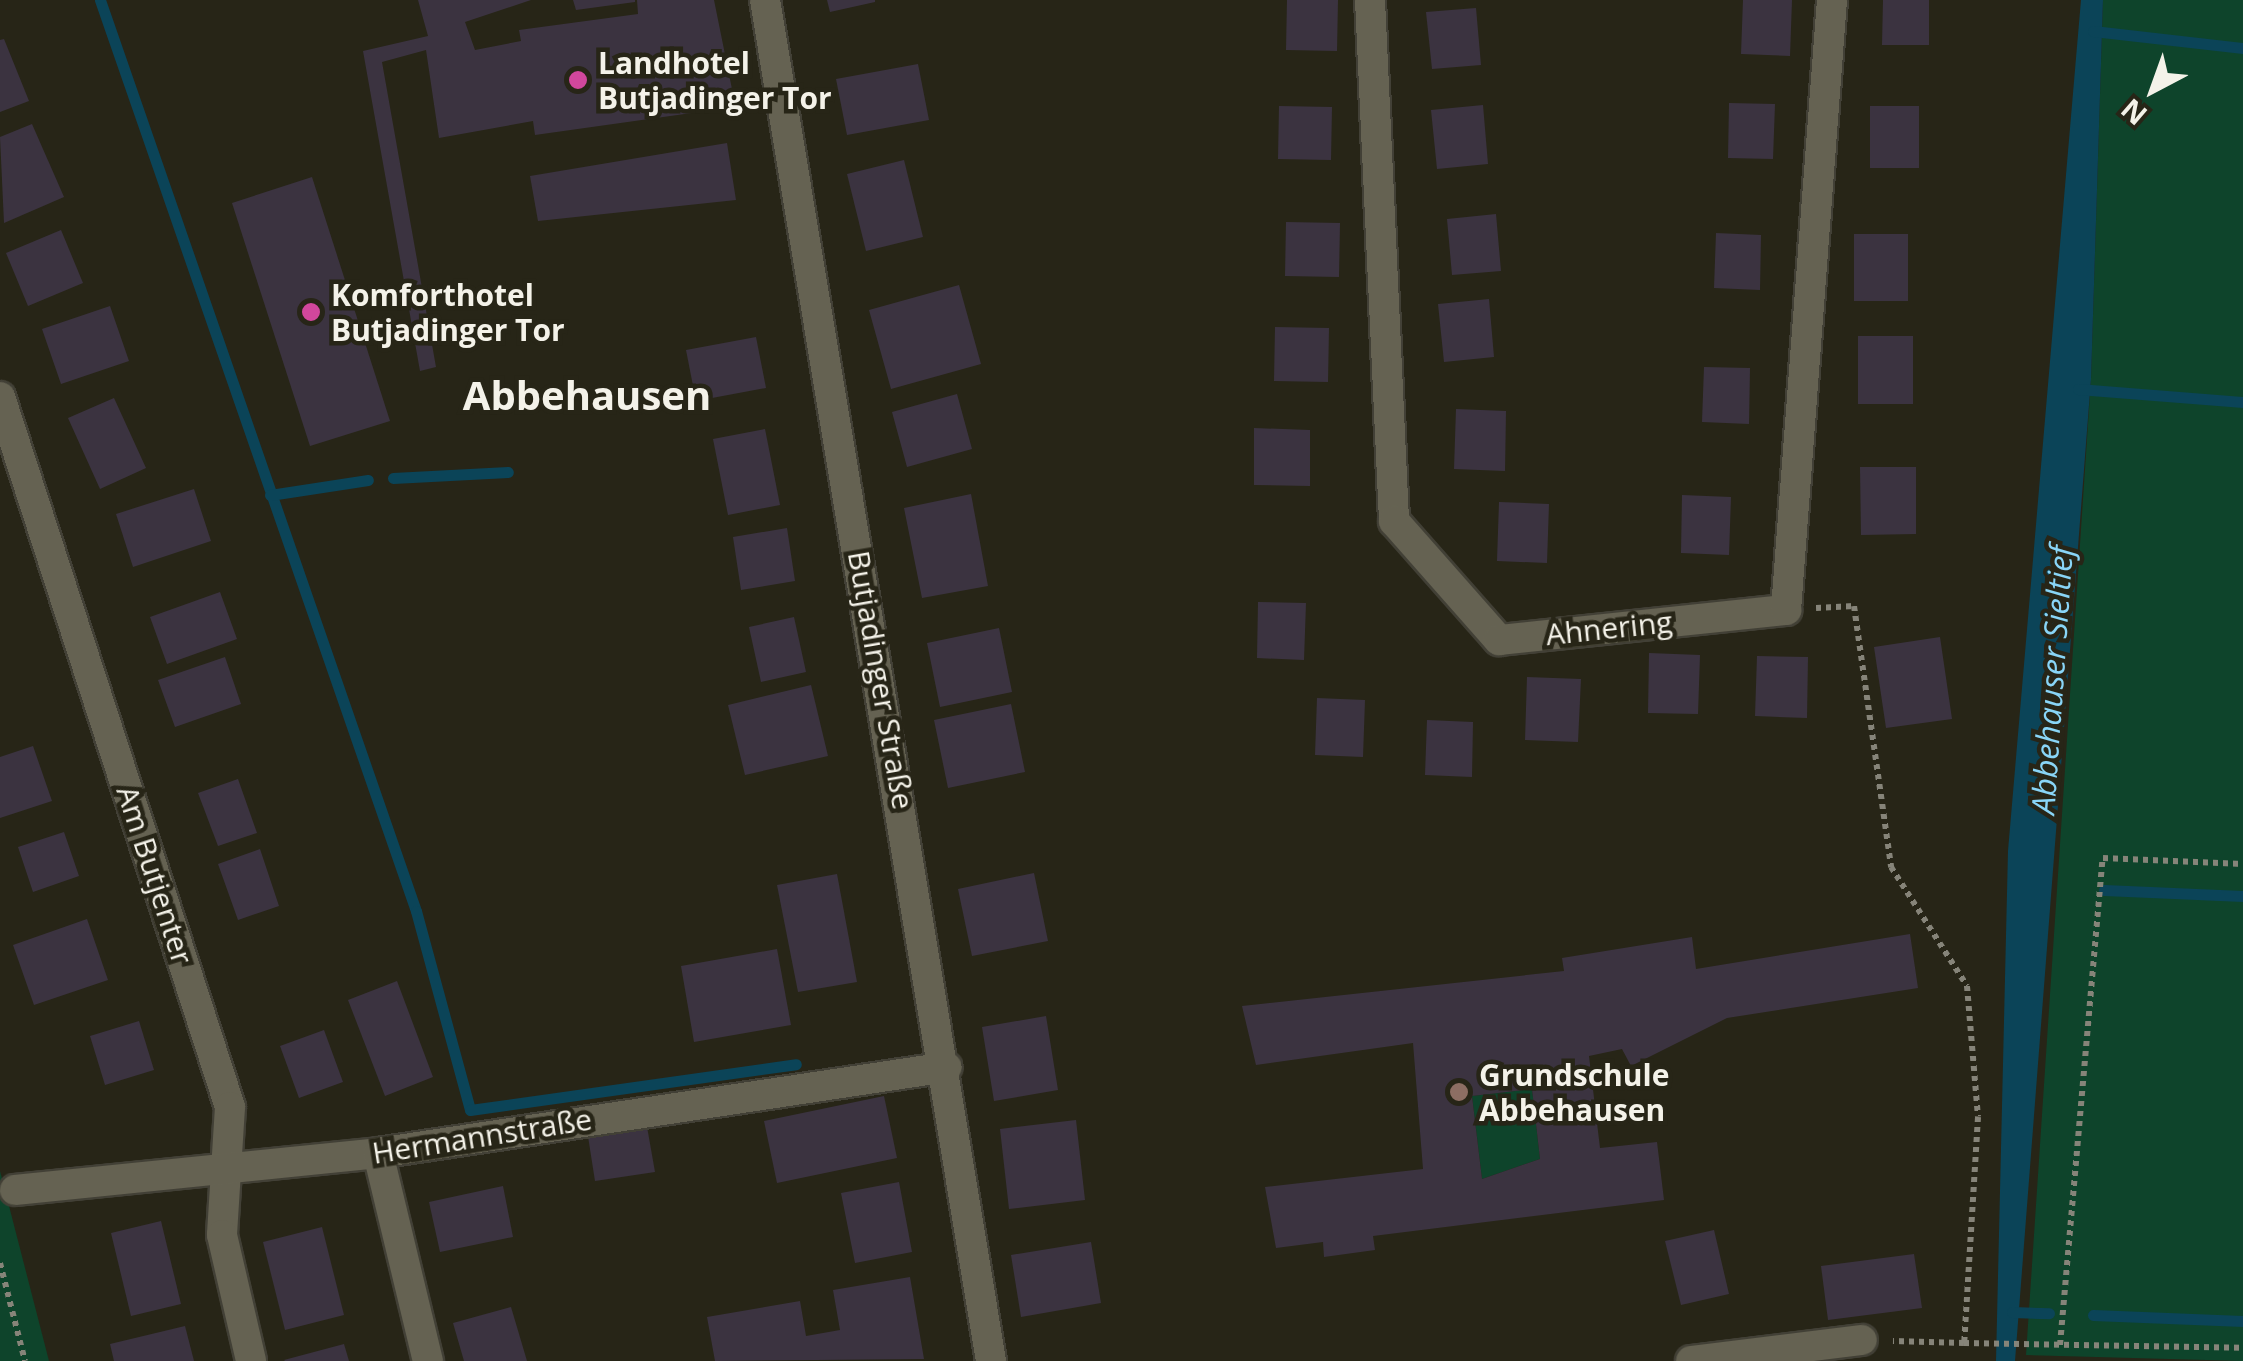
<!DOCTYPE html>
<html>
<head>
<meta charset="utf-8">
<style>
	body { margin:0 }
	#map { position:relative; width:2243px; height:1361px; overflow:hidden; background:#272517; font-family:"Open Sans",sans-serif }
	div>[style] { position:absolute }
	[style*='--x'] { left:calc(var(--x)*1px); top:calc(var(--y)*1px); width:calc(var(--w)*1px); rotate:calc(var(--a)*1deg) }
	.green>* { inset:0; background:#0e442b }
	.water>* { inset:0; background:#0b4458 }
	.stream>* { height:11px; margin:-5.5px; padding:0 5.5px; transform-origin:5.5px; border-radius:5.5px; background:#0b4458 }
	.building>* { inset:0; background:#3b3340 }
	.path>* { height:6px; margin-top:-3px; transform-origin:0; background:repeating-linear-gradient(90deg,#868479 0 5px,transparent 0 10px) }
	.roads { filter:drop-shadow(2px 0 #424036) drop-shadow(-2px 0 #424036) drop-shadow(0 2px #424036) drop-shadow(0 -2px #424036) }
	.minor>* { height:30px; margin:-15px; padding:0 15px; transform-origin:15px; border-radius:15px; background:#656252 }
	.secondary>* { height:30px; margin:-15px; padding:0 15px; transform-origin:15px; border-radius:15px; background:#656252 }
	.dots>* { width:28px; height:28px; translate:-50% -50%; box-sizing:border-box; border:5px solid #272517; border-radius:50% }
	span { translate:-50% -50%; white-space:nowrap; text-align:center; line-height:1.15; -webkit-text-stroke:9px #272517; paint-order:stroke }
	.poi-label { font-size:30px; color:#f4f2e9; font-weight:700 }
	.left { translate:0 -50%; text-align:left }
	.street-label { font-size:30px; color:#f4f2e9 }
	.water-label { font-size:32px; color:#89d5f7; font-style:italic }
	.district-label { font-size:40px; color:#f4f2e9; font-weight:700 }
	.north { position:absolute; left:2103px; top:40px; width:100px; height:100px; -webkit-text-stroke:8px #272517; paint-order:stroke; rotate:221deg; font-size:28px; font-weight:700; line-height:40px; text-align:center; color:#f4f2e9 }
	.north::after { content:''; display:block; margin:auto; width:35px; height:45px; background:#f4f2e9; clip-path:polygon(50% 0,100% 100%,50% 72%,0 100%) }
</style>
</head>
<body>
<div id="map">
	<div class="green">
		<i style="clip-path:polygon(2103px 0,2243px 0,2243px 1361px,2026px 1355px,2091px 379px)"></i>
		<i style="clip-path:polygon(1532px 1089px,1540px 1159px,1482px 1179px,1472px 1096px)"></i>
		<i style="clip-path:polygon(0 1171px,49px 1361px,0 1361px)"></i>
	</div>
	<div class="water">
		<i style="clip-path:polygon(2081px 0,2103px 0,2091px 379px,2015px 1361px,1996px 1361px,2008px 851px)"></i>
	</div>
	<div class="stream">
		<i style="--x:100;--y:0;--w:964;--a:70.87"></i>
		<i style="--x:416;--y:911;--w:206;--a:74.8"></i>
		<i style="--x:470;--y:1110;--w:329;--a:-8"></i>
		<i style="--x:2093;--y:31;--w:151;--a:6.5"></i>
		<i style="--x:2078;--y:389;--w:166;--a:4.5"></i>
		<i style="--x:393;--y:478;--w:115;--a:-3"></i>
		<i style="--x:270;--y:495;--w:99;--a:-8.7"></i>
		<i style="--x:2104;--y:890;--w:139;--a:2.5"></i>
		<i style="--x:2012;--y:1312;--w:37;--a:2"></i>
		<i style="--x:2093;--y:1315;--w:150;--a:2.3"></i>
	</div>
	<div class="building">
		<i style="clip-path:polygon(418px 0,531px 0,465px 22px,475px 50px,521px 41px,519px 30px,638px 14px,637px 0,714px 0,733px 94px,709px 98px,713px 110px,535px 135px,533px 121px,439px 138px,426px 50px,382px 62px,436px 367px,420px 371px,363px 51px,428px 36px)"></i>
		<i style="clip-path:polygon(573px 0,635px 0,635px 2px,576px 10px)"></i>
		<i style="clip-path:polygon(827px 0,875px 0,875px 2px,830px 12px)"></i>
		<i style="clip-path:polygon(1287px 0,1338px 0,1337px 51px,1286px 50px)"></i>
		<i style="clip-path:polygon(1743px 0,1792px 0,1790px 56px,1741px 54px)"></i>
		<i style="clip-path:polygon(1883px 0,1929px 0,1929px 45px,1882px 45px)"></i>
		<i style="clip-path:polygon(1476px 8px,1481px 65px,1432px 69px,1426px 12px)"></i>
		<i style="clip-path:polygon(4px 39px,29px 101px,0 112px,0 40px)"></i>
		<i style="clip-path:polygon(918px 64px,929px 120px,847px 135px,836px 79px)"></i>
		<i style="clip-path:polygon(1729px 103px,1775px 104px,1773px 159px,1728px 158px)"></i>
		<i style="clip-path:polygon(1483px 105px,1488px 164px,1437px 169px,1431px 110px)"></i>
		<i style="clip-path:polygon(1279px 106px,1332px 107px,1331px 160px,1278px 159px)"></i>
		<i style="clip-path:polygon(1870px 106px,1919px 106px,1919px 168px,1870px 168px)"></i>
		<i style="clip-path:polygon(32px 124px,64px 197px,4px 223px,0 137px)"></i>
		<i style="clip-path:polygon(727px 143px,736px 200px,538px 221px,530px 176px)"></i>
		<i style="clip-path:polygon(904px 160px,923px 237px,866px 251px,847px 174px)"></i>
		<i style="clip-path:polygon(312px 177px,390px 421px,310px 446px,232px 203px)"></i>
		<i style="clip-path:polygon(1496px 214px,1501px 271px,1452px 275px,1447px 219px)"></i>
		<i style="clip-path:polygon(1286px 222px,1340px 223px,1339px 277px,1285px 276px)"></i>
		<i style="clip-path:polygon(61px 230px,83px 283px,28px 306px,6px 253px)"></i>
		<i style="clip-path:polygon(1716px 233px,1761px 235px,1760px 290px,1714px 288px)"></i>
		<i style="clip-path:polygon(1854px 234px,1908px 234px,1908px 301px,1854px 301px)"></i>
		<i style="clip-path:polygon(959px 285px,981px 364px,891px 389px,869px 310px)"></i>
		<i style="clip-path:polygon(1489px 299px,1494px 357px,1444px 362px,1438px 304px)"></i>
		<i style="clip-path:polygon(110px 306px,129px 361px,61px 384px,42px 329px)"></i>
		<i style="clip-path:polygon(1275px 327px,1329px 328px,1328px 382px,1274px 381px)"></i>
		<i style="clip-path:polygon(1858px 336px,1913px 336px,1913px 404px,1858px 404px)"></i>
		<i style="clip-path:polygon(756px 337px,766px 388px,696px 401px,686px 350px)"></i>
		<i style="clip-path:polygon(1704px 367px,1750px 368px,1749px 424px,1702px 422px)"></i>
		<i style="clip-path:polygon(957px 394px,972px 449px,907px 467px,892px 412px)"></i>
		<i style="clip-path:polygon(114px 398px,146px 468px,100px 489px,68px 418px)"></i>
		<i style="clip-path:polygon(1456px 409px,1506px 411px,1505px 471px,1454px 469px)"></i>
		<i style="clip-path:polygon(1254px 428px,1310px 430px,1310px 486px,1254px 485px)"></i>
		<i style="clip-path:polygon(765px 429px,780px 505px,728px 515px,713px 439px)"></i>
		<i style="clip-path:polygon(1860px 467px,1916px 467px,1916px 534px,1861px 535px)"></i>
		<i style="clip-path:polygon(194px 489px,211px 541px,133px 567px,116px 514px)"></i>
		<i style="clip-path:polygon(971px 494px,988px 586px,922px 598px,904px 508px)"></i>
		<i style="clip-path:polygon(1682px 495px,1731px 497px,1729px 555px,1681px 553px)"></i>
		<i style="clip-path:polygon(1499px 502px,1549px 504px,1547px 563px,1497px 561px)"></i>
		<i style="clip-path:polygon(787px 528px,795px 581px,741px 590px,733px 537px)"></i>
		<i style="clip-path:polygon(220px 592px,237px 639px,167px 664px,150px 617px)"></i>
		<i style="clip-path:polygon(1258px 602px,1306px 603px,1304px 660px,1257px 658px)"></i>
		<i style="clip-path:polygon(794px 617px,806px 672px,761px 682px,749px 627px)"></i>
		<i style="clip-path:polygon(999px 628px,1012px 692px,940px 707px,927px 643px)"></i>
		<i style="clip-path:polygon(1940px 637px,1952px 719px,1886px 728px,1874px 647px)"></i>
		<i style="clip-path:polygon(1649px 653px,1700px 655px,1698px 714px,1648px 713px)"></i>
		<i style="clip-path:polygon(1757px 656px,1808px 657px,1807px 718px,1755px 716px)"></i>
		<i style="clip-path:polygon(225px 657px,241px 704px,175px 727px,158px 680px)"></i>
		<i style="clip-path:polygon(1527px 677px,1581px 679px,1578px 742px,1525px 740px)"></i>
		<i style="clip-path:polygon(811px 685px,828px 756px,745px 775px,728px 705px)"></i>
		<i style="clip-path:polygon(1317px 698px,1365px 700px,1363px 757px,1315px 755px)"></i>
		<i style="clip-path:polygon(1011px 704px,1025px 772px,948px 788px,934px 720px)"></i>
		<i style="clip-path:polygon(1427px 720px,1473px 722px,1472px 777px,1425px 775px)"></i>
		<i style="clip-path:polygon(33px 746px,52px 801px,0 818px,0 757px)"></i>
		<i style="clip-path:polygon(238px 779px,257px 833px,218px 846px,198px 793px)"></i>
		<i style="clip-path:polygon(64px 832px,79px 876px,33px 892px,18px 847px)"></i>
		<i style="clip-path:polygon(260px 849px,279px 906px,238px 920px,218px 864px)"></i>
		<i style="clip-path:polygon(1034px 873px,1048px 941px,972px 956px,958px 889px)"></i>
		<i style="clip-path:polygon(837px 874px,857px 982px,798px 992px,777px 885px)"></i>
		<i style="clip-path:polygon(87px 919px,108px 980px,34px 1005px,13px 945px)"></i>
		<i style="clip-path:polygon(evenodd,1910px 934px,1918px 988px,1727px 1018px,1631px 1066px,1622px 1049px,1589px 1056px,1600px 1148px,1657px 1142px,1664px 1200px,1373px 1236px,1375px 1250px,1324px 1257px,1323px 1242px,1276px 1248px,1265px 1187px,1423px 1169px,1413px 1043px,1256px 1065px,1242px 1006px,1564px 971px,1562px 958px,1692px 937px,1696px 969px,1910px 934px,1532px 1089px,1540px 1159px,1482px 1179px,1472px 1096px,1532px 1089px)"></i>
		<i style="clip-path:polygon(777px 949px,791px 1025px,694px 1042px,681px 966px)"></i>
		<i style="clip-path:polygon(397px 981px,433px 1077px,385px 1096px,348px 1000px)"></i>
		<i style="clip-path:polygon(1046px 1016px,1058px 1090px,994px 1101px,982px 1027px)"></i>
		<i style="clip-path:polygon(139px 1021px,154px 1070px,105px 1085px,90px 1036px)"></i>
		<i style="clip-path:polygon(324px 1030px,343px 1082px,299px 1098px,280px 1046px)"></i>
		<i style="clip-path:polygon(884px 1096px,897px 1158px,777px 1183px,764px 1121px)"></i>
		<i style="clip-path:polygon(1076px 1120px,1085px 1200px,1009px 1209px,1000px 1129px)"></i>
		<i style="clip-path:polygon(646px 1121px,655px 1172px,595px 1181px,587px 1130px)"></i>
		<i style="clip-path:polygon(899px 1182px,912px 1252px,855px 1263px,841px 1193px)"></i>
		<i style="clip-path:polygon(503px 1186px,513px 1237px,440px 1252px,429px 1202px)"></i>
		<i style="clip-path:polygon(161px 1221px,181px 1304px,131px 1316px,111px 1233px)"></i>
		<i style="clip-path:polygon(322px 1227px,344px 1315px,285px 1330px,263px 1242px)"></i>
		<i style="clip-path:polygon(1714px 1230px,1729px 1294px,1681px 1305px,1665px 1241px)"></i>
		<i style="clip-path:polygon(1091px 1242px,1101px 1303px,1021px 1317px,1011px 1255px)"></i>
		<i style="clip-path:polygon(1914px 1254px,1922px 1308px,1828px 1320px,1821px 1266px)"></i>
		<i style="clip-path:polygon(910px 1277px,924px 1359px,715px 1361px,707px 1317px,800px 1301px,806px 1336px,840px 1330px,833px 1290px)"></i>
		<i style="clip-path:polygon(511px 1307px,527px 1361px,464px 1361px,453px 1323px)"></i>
		<i style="clip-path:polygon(185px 1326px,194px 1361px,114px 1361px,110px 1344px)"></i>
		<i style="clip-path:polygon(344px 1344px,349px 1361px,285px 1361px,284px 1360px)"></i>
	</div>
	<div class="path">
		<i style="--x:1816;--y:608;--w:38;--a:-3"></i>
		<i style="--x:1854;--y:606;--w:264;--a:81.9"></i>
		<i style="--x:1891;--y:867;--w:141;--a:57.4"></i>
		<i style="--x:1967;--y:986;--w:131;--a:85.2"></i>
		<i style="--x:1978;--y:1117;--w:226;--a:93.5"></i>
		<i style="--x:1964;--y:1343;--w:71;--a:-178.4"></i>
		<i style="--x:0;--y:1263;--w:101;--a:75.7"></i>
		<i style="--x:1964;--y:1343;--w:279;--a:1"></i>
		<i style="--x:2060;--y:1345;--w:489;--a:-85"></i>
		<i style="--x:2103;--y:858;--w:140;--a:2.5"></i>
	</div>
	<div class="roads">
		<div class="minor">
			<i style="--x:1370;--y:0;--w:522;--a:87.36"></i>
			<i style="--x:1394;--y:521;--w:159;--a:48.6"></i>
			<i style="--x:1499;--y:640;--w:289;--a:-6"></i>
			<i style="--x:1786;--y:610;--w:612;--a:-85.69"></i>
			<i style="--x:0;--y:397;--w:746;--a:72.05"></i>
			<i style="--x:230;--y:1107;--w:128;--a:93.6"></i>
			<i style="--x:222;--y:1235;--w:129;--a:77"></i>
			<i style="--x:378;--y:1153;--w:214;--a:76.5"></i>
			<i style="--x:15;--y:1190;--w:365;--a:-5.8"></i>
			<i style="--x:378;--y:1153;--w:575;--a:-8.59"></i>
			<i style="--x:1691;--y:1361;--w:172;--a:-7"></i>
		</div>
		<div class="secondary">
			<i style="--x:765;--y:0;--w:1380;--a:80.57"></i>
		</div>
	</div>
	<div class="dots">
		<i style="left:578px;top:80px;background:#d1479c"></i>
		<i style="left:311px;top:312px;background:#d1479c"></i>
		<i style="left:1459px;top:1092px;background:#8d6e63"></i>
	</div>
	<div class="poi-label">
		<span class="left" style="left:598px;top:80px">Landhotel<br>Butjadinger Tor</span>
		<span class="left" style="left:331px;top:312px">Komforthotel<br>Butjadinger Tor</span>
		<span class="left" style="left:1479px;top:1092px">Grundschule<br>Abbehausen</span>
	</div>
	<div class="street-label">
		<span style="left:1609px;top:628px;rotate:-6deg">Ahnering</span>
		<span style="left:881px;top:680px;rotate:80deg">Butjadinger Straße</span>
		<span style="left:155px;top:875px;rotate:72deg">Am Butjenter</span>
		<span style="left:482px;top:1136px;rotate:-9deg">Hermannstraße</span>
	</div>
	<div class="water-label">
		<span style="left:2052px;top:680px;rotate:-86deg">Abbehauser Sieltief</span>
	</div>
	<div class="district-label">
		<span style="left:587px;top:395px">Abbehausen</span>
	</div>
	<div class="north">N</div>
</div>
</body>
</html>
